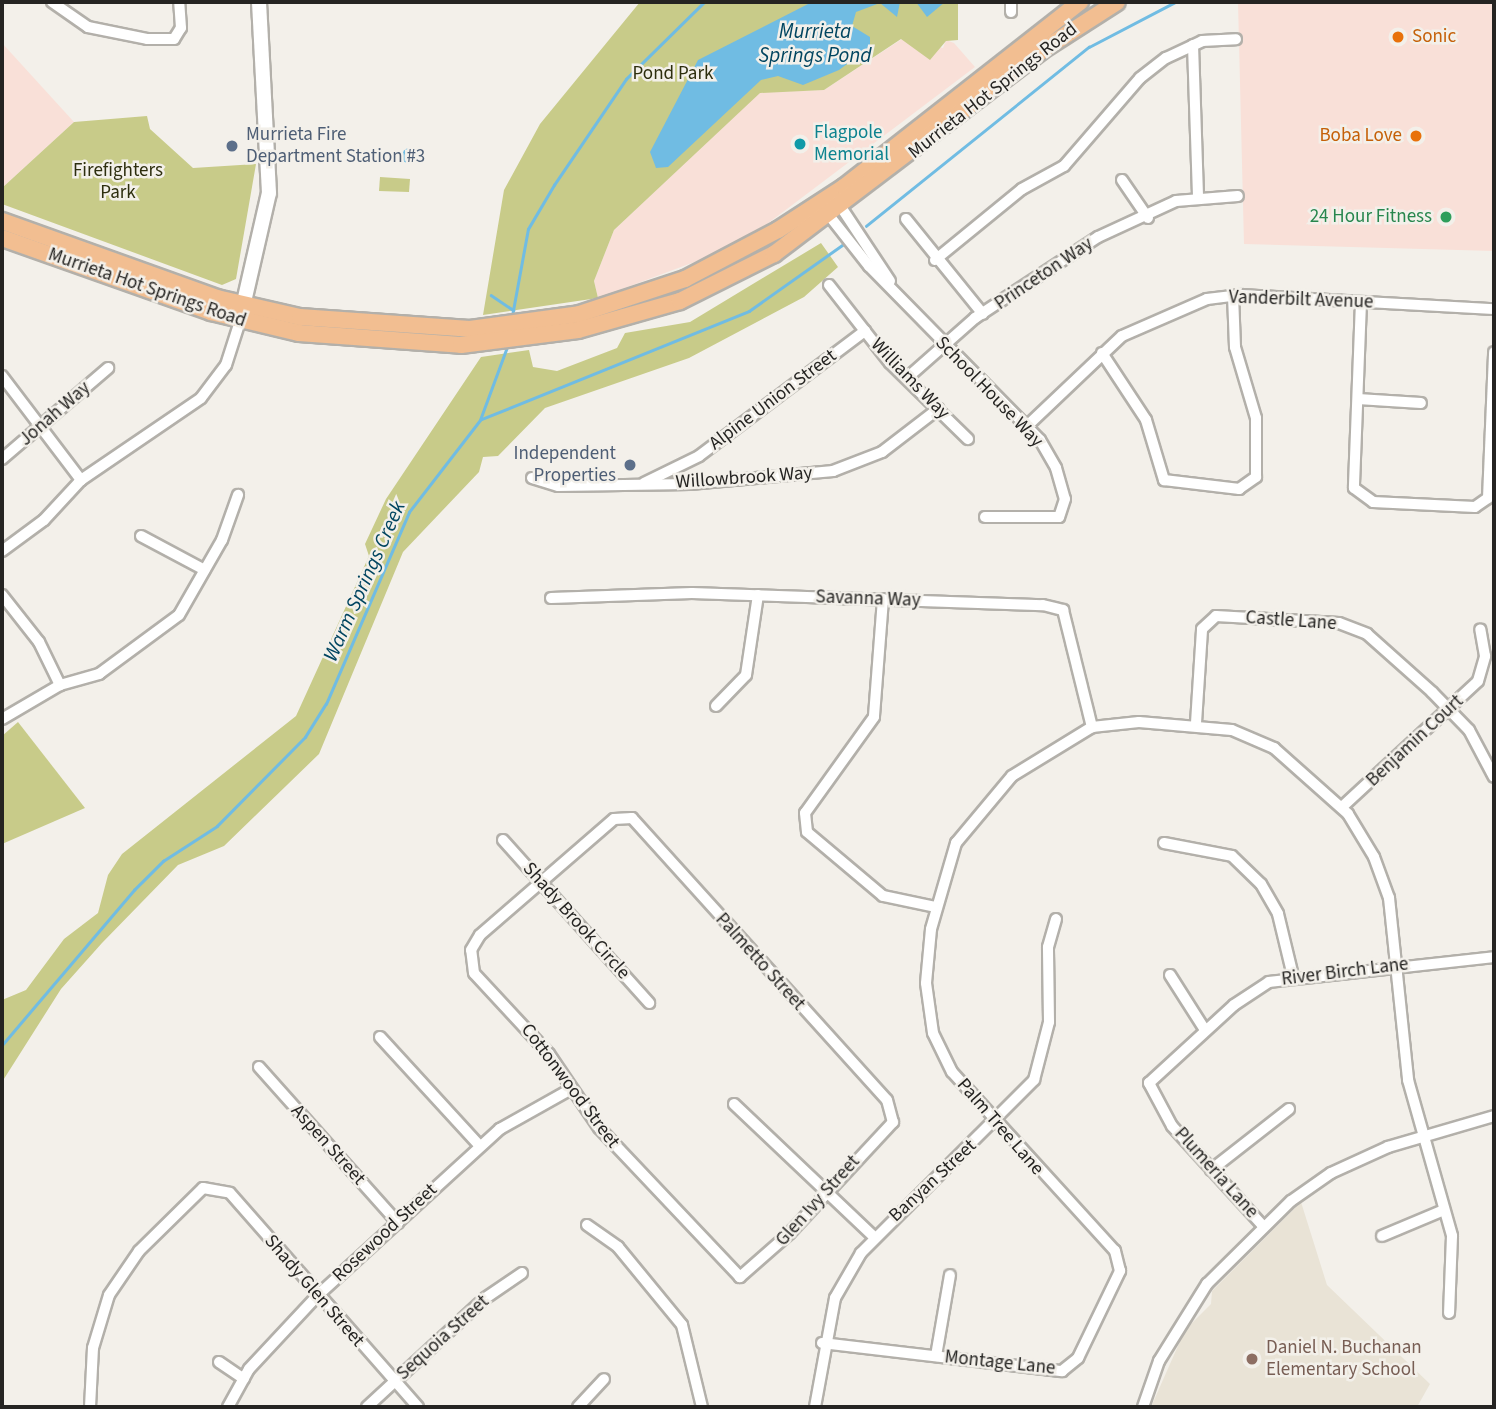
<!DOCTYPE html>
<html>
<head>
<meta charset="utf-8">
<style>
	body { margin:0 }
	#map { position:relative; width:1496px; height:1409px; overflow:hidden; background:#f3f0ea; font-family:"Source Sans 3",sans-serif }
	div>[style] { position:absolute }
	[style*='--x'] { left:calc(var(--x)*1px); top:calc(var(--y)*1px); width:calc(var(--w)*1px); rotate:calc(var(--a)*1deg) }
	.commercial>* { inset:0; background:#f9e0d8 }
	.built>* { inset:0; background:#e9e3d6 }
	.green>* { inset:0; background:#c8cb89 }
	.water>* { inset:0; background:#70bce3 }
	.round { border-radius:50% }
	.stream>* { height:2.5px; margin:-1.25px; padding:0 1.25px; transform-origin:1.25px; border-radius:1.25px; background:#70bce3 }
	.roads { filter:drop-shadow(2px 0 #b3b0aa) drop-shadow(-2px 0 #b3b0aa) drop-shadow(0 2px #b3b0aa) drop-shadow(0 -2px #b3b0aa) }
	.street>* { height:10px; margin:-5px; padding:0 5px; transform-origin:5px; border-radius:5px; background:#fff }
	.secondary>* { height:14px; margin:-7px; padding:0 7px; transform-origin:7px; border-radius:7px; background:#fff }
	.primary>* { height:16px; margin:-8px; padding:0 8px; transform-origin:8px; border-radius:8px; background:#f2be91 }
	.dots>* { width:19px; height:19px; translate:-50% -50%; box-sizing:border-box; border:4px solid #f3f0ea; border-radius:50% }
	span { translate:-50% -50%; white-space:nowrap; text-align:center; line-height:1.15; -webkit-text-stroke:5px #f3f0ea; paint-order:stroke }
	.food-label { font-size:19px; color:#c56008 }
	.left { translate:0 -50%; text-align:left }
	.right { translate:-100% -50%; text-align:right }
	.park-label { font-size:19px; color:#2d2e0e }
	.street-label { font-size:19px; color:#252422 }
	.culture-label { font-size:19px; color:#0d838f }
	.service-label { font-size:19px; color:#4e5e75 }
	.leisure-label { font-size:19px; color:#27864d }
	.education-label { font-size:19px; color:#785e54 }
	.water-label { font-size:21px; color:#014560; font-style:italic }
	.frame { position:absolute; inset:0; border:4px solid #252422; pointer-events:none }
</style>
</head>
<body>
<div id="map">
	<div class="commercial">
		<i style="clip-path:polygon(1238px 2px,1494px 2px,1494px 251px,1244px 244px)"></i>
		<i style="clip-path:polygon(905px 37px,943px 48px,946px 40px,954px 43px,975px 67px,767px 224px,705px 258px,598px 298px,594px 281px,614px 230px,760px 92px,824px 90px)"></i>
		<i style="clip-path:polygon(2px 43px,74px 122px,2px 188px)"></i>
	</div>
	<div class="built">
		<i style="clip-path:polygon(1301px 1202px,1327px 1285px,1430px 1384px,1417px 1407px,1151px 1407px,1185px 1330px,1211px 1304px,1212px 1291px)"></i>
	</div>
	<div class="green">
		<i style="clip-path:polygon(640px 2px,958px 2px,958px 40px,946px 41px,930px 60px,901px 39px,824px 90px,760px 93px,614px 230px,594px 281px,598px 298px,483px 315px,504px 190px,540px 124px)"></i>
		<i style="clip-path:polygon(147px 116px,150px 129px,193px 168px,256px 164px,236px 279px,222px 285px,2px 204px,2px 188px,74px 122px)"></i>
		<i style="clip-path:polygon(380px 177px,410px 179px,409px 192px,379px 191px)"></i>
		<i style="clip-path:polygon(821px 243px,838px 267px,804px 297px,689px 358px,545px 408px,498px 456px,483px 457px,479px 472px,403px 552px,319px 754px,224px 846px,178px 865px,102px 943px,61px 989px,2px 1082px,2px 1000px,26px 990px,64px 939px,98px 913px,108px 875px,122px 854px,296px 716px,369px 556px,365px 544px,386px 499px,481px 357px,529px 350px,533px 367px,557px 371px,617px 348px,625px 333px,690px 322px)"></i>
		<i style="clip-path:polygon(18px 722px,85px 808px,2px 844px,2px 736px)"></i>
	</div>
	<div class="water">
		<i style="clip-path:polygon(812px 2px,900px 2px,897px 17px,880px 3px,856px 12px,852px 26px,870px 37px,870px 47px,839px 70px,803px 85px,778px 76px,761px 80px,668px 167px,656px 168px,650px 152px,698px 60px)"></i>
		<i style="clip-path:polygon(916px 2px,945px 2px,927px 17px)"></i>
		<i class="round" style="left:402px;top:148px;width:16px;height:16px"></i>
	</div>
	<div class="stream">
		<i style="--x:866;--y:226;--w:286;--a:-38.8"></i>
		<i style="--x:1089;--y:47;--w:97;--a:-27.6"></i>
		<i style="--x:491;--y:295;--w:27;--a:34"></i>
		<i style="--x:512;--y:316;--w:88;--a:-79.6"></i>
		<i style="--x:528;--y:229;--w:51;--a:-59.4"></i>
		<i style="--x:554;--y:185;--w:128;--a:-55.8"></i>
		<i style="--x:626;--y:79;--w:110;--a:-44.6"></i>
		<i style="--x:482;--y:419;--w:288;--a:-22"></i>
		<i style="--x:749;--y:311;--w:118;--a:-35.3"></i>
		<i style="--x:2;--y:1045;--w:204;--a:-49.6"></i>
		<i style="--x:134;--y:890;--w:41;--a:-45"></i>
		<i style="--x:163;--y:861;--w:64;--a:-32.9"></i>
		<i style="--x:217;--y:826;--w:125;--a:-45.3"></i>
		<i style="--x:305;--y:737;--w:39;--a:-58"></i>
		<i style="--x:326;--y:704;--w:209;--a:-66.6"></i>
		<i style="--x:409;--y:512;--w:116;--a:-52.3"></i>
		<i style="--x:480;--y:420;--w:78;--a:-69.7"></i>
	</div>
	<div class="roads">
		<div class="street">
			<i style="--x:52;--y:2;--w:44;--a:34.8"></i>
			<i style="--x:88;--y:27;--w:60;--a:11.5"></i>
			<i style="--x:147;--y:39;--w:27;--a:0"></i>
			<i style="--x:174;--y:39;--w:13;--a:-58"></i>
			<i style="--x:181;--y:28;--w:26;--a:-94"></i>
			<i style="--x:1011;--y:2;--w:10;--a:90"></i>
			<i style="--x:1193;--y:45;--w:150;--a:88.1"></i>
			<i style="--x:1122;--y:180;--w:46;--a:55.6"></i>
			<i style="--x:837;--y:201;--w:96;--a:56.5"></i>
			<i style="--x:824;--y:209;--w:73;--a:51.7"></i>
			<i style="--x:869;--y:266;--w:244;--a:45.5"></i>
			<i style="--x:1040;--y:440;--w:32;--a:60"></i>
			<i style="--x:1056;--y:468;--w:32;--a:74"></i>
			<i style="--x:1065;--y:499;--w:19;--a:108"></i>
			<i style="--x:1059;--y:517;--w:74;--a:180"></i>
			<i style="--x:906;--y:219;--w:122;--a:51"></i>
			<i style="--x:935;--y:260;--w:112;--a:-39.2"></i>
			<i style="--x:1022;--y:189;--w:48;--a:-28.7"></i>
			<i style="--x:1064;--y:166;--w:116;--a:-49.2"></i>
			<i style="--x:1140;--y:78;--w:33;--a:-38"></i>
			<i style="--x:1166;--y:58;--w:40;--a:-25"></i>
			<i style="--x:1202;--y:41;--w:34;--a:-3"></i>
			<i style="--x:829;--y:285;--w:99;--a:52"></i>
			<i style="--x:890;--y:363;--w:109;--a:44.3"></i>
			<i style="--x:1361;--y:302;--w:186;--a:92.2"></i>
			<i style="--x:1354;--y:488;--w:24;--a:36"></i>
			<i style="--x:1373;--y:502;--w:102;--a:2.8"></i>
			<i style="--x:1475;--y:507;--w:16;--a:-35"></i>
			<i style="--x:1488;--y:498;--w:146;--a:-87.6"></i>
			<i style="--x:1102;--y:353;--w:80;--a:56.7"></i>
			<i style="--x:1146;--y:420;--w:63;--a:73.3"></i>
			<i style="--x:1164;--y:480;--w:76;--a:6.8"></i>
			<i style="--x:1239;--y:489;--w:21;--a:-35"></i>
			<i style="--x:1256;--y:477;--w:59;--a:-90"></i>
			<i style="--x:1256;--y:418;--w:74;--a:-106.5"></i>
			<i style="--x:1235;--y:347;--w:51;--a:-92.2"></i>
			<i style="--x:2;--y:376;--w:131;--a:52.8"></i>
			<i style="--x:907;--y:378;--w:91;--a:-41.4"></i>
			<i style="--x:975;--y:318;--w:147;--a:-33.4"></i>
			<i style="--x:1098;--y:237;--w:86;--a:-24.8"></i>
			<i style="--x:1176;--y:201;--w:62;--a:-4.6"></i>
			<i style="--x:1358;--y:399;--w:63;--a:3.6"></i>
			<i style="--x:1026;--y:427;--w:132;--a:-43.5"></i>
			<i style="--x:1122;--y:336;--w:93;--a:-23.5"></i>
			<i style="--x:1207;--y:299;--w:34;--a:-7"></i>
			<i style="--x:1241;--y:295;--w:253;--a:3.2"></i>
			<i style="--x:2;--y:459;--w:140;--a:-40.6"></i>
			<i style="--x:532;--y:478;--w:27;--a:17"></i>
			<i style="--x:558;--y:486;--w:132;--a:-0.9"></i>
			<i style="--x:690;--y:484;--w:144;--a:-5.2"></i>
			<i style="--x:833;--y:471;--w:53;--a:-21.2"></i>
			<i style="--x:882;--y:452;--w:71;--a:-37.5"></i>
			<i style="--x:644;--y:483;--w:61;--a:-26.1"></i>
			<i style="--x:699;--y:456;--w:208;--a:-37"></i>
			<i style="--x:141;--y:536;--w:72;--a:28"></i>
			<i style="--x:2;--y:551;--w:52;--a:-36.4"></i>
			<i style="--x:44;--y:520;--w:54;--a:-47.2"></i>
			<i style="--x:81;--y:480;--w:145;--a:-34.3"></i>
			<i style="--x:201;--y:398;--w:41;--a:-52.9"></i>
			<i style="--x:226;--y:365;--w:46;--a:-72.3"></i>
			<i style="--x:2;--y:595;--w:60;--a:51.8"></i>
			<i style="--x:39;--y:642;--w:48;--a:64"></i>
			<i style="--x:60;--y:685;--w:67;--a:149.6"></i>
			<i style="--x:551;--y:598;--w:141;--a:-2"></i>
			<i style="--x:692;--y:593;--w:351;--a:2"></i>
			<i style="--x:1043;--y:605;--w:21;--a:14"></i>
			<i style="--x:1063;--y:610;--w:121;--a:76.1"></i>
			<i style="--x:883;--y:599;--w:118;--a:94.4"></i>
			<i style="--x:874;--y:717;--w:118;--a:125.7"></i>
			<i style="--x:805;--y:813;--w:19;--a:84"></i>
			<i style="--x:807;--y:832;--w:99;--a:40.1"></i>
			<i style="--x:883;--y:896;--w:53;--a:11.9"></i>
			<i style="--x:60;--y:685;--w:41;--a:-15.8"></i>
			<i style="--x:99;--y:674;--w:99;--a:-36.4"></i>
			<i style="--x:179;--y:615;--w:86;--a:-60.2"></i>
			<i style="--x:222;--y:540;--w:48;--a:-70.4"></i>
			<i style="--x:716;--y:706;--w:43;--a:-45.9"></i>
			<i style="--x:746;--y:675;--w:81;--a:-81.5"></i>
			<i style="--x:1196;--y:723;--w:94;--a:-86.3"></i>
			<i style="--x:1202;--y:629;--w:19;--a:-43"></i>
			<i style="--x:1216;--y:616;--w:123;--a:3.3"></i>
			<i style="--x:1339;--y:623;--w:30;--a:21"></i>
			<i style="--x:1367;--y:634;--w:87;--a:41.7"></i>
			<i style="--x:1432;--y:692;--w:53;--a:45.8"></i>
			<i style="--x:1469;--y:730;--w:53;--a:62"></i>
			<i style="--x:1342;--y:807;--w:185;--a:-42.8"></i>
			<i style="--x:1478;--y:681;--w:26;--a:-74"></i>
			<i style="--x:1485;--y:656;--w:27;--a:-100"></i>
			<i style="--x:632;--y:818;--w:380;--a:47.9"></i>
			<i style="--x:887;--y:1100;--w:23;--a:75"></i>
			<i style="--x:893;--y:1122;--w:151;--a:132.9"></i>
			<i style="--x:790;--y:1233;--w:67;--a:138.7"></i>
			<i style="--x:740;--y:1277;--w:205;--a:-133.4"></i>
			<i style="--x:599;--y:1128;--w:89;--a:-124"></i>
			<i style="--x:549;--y:1054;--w:110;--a:-132.8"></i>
			<i style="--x:474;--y:973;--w:23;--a:-97"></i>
			<i style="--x:471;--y:950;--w:17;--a:-59"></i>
			<i style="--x:480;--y:935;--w:177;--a:-40.9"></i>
			<i style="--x:614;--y:819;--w:18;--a:-3"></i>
			<i style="--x:503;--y:840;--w:219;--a:48.1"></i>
			<i style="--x:1164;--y:843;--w:69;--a:10.8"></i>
			<i style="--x:1232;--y:856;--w:40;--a:44"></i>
			<i style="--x:1261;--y:884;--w:34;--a:60"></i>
			<i style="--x:1278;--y:914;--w:64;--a:76.4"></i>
			<i style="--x:1170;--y:975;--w:65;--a:57.5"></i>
			<i style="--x:380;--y:1037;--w:148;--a:47.5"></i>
			<i style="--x:259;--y:1067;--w:209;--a:48.3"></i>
			<i style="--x:734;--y:1104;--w:193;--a:43.5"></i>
			<i style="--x:1211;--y:1170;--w:99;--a:-38"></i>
			<i style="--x:587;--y:1225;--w:38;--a:35"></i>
			<i style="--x:618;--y:1247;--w:101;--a:50.6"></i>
			<i style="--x:682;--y:1325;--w:84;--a:76.3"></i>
			<i style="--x:1263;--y:1226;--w:135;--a:-132.3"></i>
			<i style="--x:1172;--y:1126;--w:49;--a:-118.1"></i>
			<i style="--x:1149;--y:1083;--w:115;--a:-42.5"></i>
			<i style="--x:1234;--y:1005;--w:42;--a:-33.3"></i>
			<i style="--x:1269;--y:982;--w:226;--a:-6.3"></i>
			<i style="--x:1382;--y:1236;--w:67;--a:-22.8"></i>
			<i style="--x:822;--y:1343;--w:242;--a:6.7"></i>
			<i style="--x:1062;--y:1371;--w:21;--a:-39"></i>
			<i style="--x:1078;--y:1358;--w:97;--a:-64.2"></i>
			<i style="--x:1120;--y:1271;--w:21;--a:-104"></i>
			<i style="--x:1115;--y:1251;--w:242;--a:-132.3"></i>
			<i style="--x:952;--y:1072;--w:43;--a:-116"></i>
			<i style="--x:933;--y:1033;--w:50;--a:-98"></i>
			<i style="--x:926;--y:983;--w:54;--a:-84.7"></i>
			<i style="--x:931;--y:929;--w:90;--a:-73.8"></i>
			<i style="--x:956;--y:843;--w:87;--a:-50.1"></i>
			<i style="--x:1012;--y:776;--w:94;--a:-31.5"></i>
			<i style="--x:1092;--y:727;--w:47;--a:-6.1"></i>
			<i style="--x:1139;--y:722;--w:93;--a:4.9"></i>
			<i style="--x:1232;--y:730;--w:46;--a:23.2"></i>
			<i style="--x:1274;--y:748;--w:99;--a:41.7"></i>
			<i style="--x:1348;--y:814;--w:50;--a:58.8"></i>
			<i style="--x:1374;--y:857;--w:44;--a:69.9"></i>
			<i style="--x:1389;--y:898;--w:183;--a:84"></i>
			<i style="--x:1408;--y:1080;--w:162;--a:74.2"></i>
			<i style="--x:1452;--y:1236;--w:77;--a:92.2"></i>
			<i style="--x:936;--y:1356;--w:82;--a:-80.2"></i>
			<i style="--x:219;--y:1362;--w:30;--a:34"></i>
			<i style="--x:90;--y:1407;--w:59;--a:-87.1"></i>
			<i style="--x:93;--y:1348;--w:55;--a:-73.2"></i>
			<i style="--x:109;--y:1295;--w:53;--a:-55.7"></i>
			<i style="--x:139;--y:1251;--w:90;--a:-44.5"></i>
			<i style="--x:203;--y:1188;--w:27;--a:10"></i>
			<i style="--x:230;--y:1193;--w:285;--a:48.7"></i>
			<i style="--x:228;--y:1407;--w:43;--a:-61.1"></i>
			<i style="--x:249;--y:1369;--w:100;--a:-47"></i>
			<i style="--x:317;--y:1296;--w:248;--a:-42.4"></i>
			<i style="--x:500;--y:1129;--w:81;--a:-29.4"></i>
			<i style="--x:367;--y:1407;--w:159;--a:-42.7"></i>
			<i style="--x:484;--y:1299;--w:46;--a:-34.4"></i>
			<i style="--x:578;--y:1407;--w:38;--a:-47"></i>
			<i style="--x:815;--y:1407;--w:111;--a:-79.6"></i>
			<i style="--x:835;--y:1298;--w:52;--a:-60"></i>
			<i style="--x:861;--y:1253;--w:245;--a:-45"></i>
			<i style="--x:1034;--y:1080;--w:60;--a:-75.5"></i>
			<i style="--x:1049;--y:1022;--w:75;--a:-90.8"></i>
			<i style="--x:1048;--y:947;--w:29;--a:-74"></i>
			<i style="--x:1143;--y:1407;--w:49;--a:-70.8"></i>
			<i style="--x:1159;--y:1361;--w:91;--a:-58.1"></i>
			<i style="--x:1207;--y:1284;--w:118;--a:-44.7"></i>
			<i style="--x:1291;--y:1201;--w:49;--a:-35"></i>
			<i style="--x:1331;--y:1173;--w:63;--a:-24.5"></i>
			<i style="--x:1388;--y:1147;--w:110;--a:-16.3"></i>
		</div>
		<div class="secondary">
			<i style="--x:241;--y:315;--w:125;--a:-77.1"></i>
			<i style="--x:269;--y:193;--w:191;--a:-93"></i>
		</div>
		<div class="primary">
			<i style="--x:2;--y:221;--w:228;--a:19.7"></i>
			<i style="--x:217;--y:298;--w:85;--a:12.9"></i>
			<i style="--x:300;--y:317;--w:170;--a:4"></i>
			<i style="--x:470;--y:329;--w:110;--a:-7.8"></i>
			<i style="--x:579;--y:314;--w:112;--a:-18.3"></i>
			<i style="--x:685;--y:279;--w:105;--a:-27.8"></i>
			<i style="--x:778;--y:230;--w:79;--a:-33.1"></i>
			<i style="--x:844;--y:187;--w:300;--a:-38.1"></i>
			<i style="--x:2;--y:238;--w:222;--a:19.5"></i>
			<i style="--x:211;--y:312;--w:90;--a:13.4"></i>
			<i style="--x:299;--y:333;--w:162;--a:4.2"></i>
			<i style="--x:461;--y:345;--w:118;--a:-7.3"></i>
			<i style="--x:578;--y:330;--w:106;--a:-15.9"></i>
			<i style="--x:680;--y:301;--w:105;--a:-26.6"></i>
			<i style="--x:774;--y:254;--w:335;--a:-37.2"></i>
			<i style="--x:1041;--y:51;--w:90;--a:-32.8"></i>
		</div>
	</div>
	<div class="dots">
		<i style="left:1398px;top:37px;background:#e8710a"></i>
		<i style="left:1416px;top:136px;background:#e8710a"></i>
		<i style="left:800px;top:144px;background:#0f9aa8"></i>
		<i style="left:232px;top:146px;background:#5c6f8a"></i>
		<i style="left:1446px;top:217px;background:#2e9e5b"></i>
		<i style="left:630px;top:465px;background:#5c6f8a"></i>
		<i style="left:1252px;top:1359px;background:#8d6e63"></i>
	</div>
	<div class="food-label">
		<span class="left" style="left:1412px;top:37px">Sonic</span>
		<span class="right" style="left:1402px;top:136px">Boba Love</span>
	</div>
	<div class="park-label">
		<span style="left:673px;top:74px">Pond Park</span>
		<span style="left:118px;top:182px">Firefighters<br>Park</span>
	</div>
	<div class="street-label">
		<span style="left:993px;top:91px;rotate:-38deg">Murrieta Hot Springs Road</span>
		<span style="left:1044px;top:274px;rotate:-34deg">Princeton Way</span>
		<span style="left:147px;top:288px;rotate:19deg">Murrieta Hot Springs Road</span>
		<span style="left:1301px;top:300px;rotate:2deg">Vanderbilt Avenue</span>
		<span style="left:910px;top:379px;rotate:46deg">Williams Way</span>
		<span style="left:989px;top:392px;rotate:46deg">School House Way</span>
		<span style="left:773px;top:400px;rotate:-37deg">Alpine Union Street</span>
		<span style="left:55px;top:414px;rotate:-41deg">Jonah Way</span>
		<span style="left:744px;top:478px;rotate:-4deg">Willowbrook Way</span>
		<span style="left:868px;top:599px;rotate:2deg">Savanna Way</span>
		<span style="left:1291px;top:621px;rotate:4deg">Castle Lane</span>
		<span style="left:1415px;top:741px;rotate:-43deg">Benjamin Court</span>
		<span style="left:576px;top:921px;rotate:48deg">Shady Brook Circle</span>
		<span style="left:760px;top:962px;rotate:48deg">Palmetto Street</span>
		<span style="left:1345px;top:972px;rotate:-7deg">River Birch Lane</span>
		<span style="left:570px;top:1086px;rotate:53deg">Cottonwood Street</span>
		<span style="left:1000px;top:1127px;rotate:49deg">Palm Tree Lane</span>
		<span style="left:328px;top:1145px;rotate:48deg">Aspen Street</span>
		<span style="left:1216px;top:1173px;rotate:48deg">Plumeria Lane</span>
		<span style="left:933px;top:1181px;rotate:-43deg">Banyan Street</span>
		<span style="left:818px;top:1201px;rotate:-48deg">Glen Ivy Street</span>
		<span style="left:385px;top:1233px;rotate:-43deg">Rosewood Street</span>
		<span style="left:314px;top:1291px;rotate:49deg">Shady Glen Street</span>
		<span style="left:443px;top:1338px;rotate:-42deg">Sequoia Street</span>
		<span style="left:1000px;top:1363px;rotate:6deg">Montage Lane</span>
	</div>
	<div class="culture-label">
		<span class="left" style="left:814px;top:144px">Flagpole<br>Memorial</span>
	</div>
	<div class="service-label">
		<span class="left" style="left:246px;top:146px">Murrieta Fire<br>Department Station #3</span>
		<span class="right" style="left:616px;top:465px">Independent<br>Properties</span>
	</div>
	<div class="leisure-label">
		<span class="right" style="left:1432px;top:217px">24 Hour Fitness</span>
	</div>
	<div class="education-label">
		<span class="left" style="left:1266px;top:1359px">Daniel N. Buchanan<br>Elementary School</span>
	</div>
	<div class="water-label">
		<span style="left:815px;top:43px">Murrieta<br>Springs Pond</span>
		<span style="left:364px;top:581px;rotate:-66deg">Warm Springs Creek</span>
	</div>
	<div class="frame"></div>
</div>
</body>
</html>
